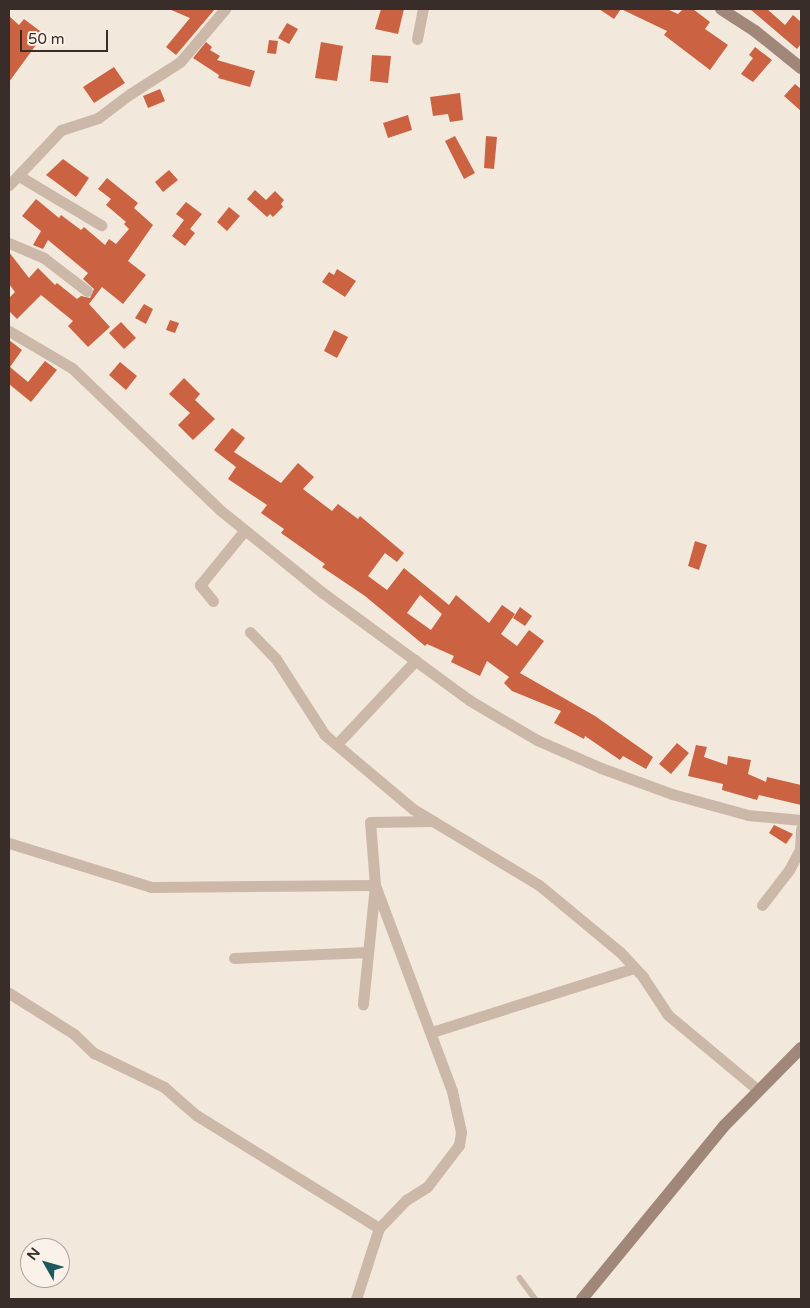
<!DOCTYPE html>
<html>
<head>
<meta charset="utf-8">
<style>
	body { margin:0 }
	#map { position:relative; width:810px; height:1308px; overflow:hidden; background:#f3e8dc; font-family:"Varela Round",sans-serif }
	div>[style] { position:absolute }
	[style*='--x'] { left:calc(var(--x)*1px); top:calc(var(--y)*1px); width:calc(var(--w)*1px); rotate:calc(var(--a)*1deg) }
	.building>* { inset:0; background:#cb6343 }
	.lane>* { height:5.5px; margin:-2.75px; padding:0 2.75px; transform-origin:2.75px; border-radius:2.75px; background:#ccb8a8 }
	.street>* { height:11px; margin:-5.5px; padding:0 5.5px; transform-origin:5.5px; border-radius:5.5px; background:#ccb8a8 }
	.secondary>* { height:12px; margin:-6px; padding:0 6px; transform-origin:6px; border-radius:6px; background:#a08779 }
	span { translate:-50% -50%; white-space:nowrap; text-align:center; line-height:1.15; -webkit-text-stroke:4.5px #faf2e9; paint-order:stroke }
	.frame { position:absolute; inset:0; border:10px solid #382d28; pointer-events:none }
	.north { position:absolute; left:20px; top:1238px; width:50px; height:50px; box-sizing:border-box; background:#faf2e9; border:1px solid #aca39c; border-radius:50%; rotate:308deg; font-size:14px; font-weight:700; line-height:20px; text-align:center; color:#382d28 }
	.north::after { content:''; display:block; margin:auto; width:18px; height:22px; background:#1c585c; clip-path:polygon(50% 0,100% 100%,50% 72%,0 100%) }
	.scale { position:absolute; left:20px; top:30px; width:88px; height:22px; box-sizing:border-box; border:2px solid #382d28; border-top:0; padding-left:6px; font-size:15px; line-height:18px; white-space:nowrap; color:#382d28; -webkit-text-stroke:4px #faf2e9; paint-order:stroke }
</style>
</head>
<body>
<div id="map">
	<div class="building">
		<i style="clip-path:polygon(169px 9px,215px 9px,176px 55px,166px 47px,190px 18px)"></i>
		<i style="clip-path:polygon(381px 9px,404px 9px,398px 34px,375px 29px)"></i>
		<i style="clip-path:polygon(599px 9px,667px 9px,678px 14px,683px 9px,693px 9px,710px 22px,705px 29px,728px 45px,710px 70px,664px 35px,667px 31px,621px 9px,614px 19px)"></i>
		<i style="clip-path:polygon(750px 9px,767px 9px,785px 25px,793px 15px,801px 22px,801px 44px,797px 49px)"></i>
		<i style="clip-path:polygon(9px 16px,19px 25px,24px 19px,44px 34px,9px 82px)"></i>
		<i style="clip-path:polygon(287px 23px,298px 29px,289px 44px,278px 38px)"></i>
		<i style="clip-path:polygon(269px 40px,278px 41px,276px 54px,267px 53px)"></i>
		<i style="clip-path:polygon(206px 42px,212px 47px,210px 50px,220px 56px,217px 60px,255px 71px,250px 87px,218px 78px,219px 75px,193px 58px)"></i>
		<i style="clip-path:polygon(321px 42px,343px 46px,337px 81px,315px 78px)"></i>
		<i style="clip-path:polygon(755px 47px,772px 60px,753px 82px,741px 74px,753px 58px,749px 55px)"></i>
		<i style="clip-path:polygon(372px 55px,391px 56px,388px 83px,370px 81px)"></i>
		<i style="clip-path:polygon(114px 67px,125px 83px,94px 103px,83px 87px)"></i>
		<i style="clip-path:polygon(795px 84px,801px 89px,801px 111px,784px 96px)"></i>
		<i style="clip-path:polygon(160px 89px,165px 101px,148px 108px,143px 96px)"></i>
		<i style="clip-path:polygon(460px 93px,463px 120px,450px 122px,448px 114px,433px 116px,430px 97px)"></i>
		<i style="clip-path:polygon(408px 115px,412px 130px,388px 138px,383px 123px)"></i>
		<i style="clip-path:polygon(455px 136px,475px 173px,464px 179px,445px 141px)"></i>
		<i style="clip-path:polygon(486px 136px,497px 137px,494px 169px,484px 168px)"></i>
		<i style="clip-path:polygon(63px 159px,89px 178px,76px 197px,46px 175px)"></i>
		<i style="clip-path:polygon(169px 170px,178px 180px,163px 192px,155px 182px)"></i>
		<i style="clip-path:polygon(107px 178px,138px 203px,134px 208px,153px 225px,128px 261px,146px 275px,123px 304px,102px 287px,89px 304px,110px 327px,88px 347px,68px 326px,73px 321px,41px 295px,17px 319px,9px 311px,9px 298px,15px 292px,9px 284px,9px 252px,29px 278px,38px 268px,55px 285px,57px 283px,77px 299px,81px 296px,90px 298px,94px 289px,83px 279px,88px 273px,48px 240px,43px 249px,33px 245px,41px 231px,22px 216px,36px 199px,59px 218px,61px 215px,81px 230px,84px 227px,105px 245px,109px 239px,116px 244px,129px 229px,124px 224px,126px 222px,106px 205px,111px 199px,98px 189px)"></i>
		<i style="clip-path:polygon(255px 190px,266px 200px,275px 191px,284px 200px,281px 204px,283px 207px,273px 217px,270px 214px,267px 217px,247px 199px)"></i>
		<i style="clip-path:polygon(186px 202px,202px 214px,190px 229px,195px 233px,185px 246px,172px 236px,184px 220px,176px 214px)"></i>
		<i style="clip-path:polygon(229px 207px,240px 216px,227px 231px,217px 222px)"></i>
		<i style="clip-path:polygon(337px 269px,356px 281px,345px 297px,322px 282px,329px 272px,334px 275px)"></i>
		<i style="clip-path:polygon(144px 304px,153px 309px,146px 324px,135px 318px)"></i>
		<i style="clip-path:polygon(170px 320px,179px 323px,175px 333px,166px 330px)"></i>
		<i style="clip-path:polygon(121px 322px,136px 338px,124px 349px,109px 333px)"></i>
		<i style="clip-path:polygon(334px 330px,348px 337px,337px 358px,324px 351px)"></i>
		<i style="clip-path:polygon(9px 340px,22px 350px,10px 367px,28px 382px,45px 361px,57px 370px,31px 402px,9px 384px)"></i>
		<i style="clip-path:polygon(120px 362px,137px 376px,126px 390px,109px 375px)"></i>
		<i style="clip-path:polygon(184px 378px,200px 394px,195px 400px,215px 419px,193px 440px,178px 425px,190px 413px,169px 394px)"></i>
		<i style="clip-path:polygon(evenodd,232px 428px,245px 438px,234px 452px,281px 483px,298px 463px,314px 477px,303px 489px,332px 511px,338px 504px,358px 519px,360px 516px,404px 553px,397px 562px,385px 553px,368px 576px,387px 590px,404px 568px,449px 605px,456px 595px,489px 623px,502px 605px,515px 614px,501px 634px,517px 646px,529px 630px,544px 641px,520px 673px,595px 716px,653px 757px,646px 769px,623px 756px,620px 760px,585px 736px,584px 739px,554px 723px,561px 711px,512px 691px,504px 683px,509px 677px,487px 661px,480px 676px,451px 662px,454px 656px,427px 644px,425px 646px,365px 596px,322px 567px,325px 564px,281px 533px,284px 529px,261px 513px,267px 505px,228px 479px,236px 467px,214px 450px,232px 428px,420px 595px,442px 614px,431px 630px,407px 613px,420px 595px)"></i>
		<i style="clip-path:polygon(695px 541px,707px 545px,699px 570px,688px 566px)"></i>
		<i style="clip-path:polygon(520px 607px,532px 616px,525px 626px,513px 618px)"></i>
		<i style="clip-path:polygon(677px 743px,689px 753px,671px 774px,659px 764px)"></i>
		<i style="clip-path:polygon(696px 745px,707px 747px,704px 757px,727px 765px,728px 756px,751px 760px,748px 774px,766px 782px,767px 777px,801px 785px,801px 805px,759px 795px,757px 800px,722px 790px,723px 784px,688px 776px)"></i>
		<i style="clip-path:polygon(774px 825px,793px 834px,786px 844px,769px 833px)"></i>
	</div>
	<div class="lane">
		<i style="--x:520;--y:1278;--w:26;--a:54"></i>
	</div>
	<div class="street">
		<i style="--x:417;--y:39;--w:31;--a:-79"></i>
		<i style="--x:19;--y:176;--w:96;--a:30.9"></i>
		<i style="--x:9;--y:185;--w:76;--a:-46.6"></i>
		<i style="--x:61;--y:130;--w:39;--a:-18"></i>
		<i style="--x:98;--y:118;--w:40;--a:-37"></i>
		<i style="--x:130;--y:94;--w:59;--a:-32.6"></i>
		<i style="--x:180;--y:62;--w:70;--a:-49.7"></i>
		<i style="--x:9;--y:243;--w:38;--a:23"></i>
		<i style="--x:44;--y:258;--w:54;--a:37.5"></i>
		<i style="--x:9;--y:331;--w:73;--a:30.4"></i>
		<i style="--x:72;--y:368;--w:205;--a:43.8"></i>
		<i style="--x:220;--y:510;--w:132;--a:38.9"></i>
		<i style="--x:323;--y:593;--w:181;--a:36.2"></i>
		<i style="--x:469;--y:700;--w:79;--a:30.5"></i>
		<i style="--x:537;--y:740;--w:70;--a:23.6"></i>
		<i style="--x:601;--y:768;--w:76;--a:20.1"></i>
		<i style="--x:672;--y:794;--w:79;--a:15.4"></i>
		<i style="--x:748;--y:815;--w:53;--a:5.4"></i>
		<i style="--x:213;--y:601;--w:21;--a:-129"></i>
		<i style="--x:200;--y:585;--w:71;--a:-50.7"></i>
		<i style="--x:250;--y:632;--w:37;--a:46"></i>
		<i style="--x:276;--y:659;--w:90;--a:57.2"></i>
		<i style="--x:325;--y:735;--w:115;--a:40.1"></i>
		<i style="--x:413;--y:809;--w:147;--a:31.1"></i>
		<i style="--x:539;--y:885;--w:105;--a:39.6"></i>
		<i style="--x:620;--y:952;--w:34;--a:47"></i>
		<i style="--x:643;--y:977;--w:45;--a:56.7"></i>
		<i style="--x:668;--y:1015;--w:117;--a:39.8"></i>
		<i style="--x:337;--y:744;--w:115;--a:-46.8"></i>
		<i style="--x:9;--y:843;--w:149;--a:17.2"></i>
		<i style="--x:151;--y:887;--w:224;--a:-0.5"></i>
		<i style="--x:375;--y:885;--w:120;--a:95.8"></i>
		<i style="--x:762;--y:905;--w:44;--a:-52.4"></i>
		<i style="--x:789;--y:870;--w:24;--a:-62"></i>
		<i style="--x:800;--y:849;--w:20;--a:-87"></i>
		<i style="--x:234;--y:958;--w:134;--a:-2.6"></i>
		<i style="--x:9;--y:993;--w:77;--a:32.2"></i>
		<i style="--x:74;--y:1034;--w:28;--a:44"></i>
		<i style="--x:94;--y:1053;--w:78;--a:25.9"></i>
		<i style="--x:164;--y:1087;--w:43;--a:41.2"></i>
		<i style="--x:196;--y:1115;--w:215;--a:31.7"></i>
		<i style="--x:432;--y:1032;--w:212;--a:-17.6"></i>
		<i style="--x:356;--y:1299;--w:75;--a:-72.1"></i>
		<i style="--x:379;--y:1228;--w:39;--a:-46"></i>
		<i style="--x:406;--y:1200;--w:25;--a:-32"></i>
		<i style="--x:427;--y:1187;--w:53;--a:-52.7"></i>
		<i style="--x:459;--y:1145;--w:13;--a:-81"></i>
		<i style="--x:461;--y:1132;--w:42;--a:-102.4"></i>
		<i style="--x:452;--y:1091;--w:220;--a:-110.5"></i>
		<i style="--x:375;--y:885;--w:63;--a:-94.5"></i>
		<i style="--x:370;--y:822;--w:63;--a:-0.9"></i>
	</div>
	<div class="secondary">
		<i style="--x:721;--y:9;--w:40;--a:32.9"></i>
		<i style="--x:755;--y:31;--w:59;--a:38.8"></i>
		<i style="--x:582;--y:1299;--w:224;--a:-50.6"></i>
		<i style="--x:724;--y:1126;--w:110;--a:-45.4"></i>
	</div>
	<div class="frame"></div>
	<div class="north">N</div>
	<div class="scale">50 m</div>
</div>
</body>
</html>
